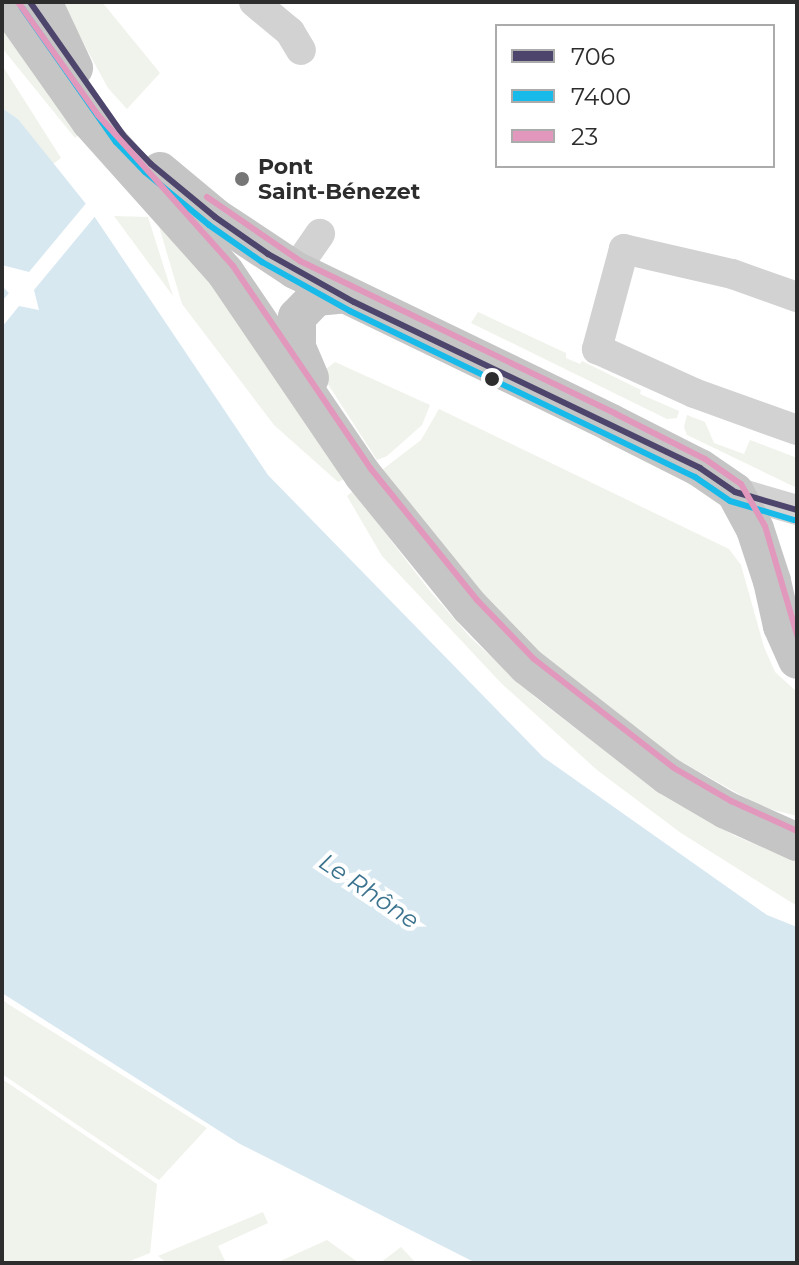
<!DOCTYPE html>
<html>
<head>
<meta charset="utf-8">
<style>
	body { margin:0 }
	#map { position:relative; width:799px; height:1265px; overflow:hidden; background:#fff; font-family:Montserrat,sans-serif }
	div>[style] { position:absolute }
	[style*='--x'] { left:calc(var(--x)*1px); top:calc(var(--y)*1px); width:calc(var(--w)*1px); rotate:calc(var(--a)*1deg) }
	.green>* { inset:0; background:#f0f3eb }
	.water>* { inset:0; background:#d7e8f1 }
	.pier>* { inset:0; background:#fff }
	.minor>* { height:30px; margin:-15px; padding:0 15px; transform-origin:15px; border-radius:15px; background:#d2d2d2 }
	.major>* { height:38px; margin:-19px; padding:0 19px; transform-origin:19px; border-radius:19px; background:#c5c5c5 }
	.bus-1>* { height:6px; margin:-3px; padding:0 3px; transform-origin:3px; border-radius:3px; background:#4e456d }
	.bus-2>* { height:6px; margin:-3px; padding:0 3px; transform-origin:3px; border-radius:3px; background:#17bae9 }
	.bus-3>* { height:6px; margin:-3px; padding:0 3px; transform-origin:3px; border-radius:3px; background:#e298bc }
	.dots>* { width:22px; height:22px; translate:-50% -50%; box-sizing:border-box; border:4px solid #fff; border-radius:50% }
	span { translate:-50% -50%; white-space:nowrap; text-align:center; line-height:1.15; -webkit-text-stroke:8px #fff; paint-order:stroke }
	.poi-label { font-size:22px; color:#2d2d2d; font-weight:700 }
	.left { translate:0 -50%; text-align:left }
	.water-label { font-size:24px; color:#3b738e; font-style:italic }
	.frame { position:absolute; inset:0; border:4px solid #2d2d2d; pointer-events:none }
	.legend { position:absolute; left:495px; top:24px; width:280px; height:144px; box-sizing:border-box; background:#fff; border:2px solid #ababab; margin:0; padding:10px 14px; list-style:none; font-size:24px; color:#2d2d2d }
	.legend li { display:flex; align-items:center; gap:16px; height:40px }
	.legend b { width:40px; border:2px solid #ababab }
</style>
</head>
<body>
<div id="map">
	<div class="green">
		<i style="clip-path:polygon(61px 2px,102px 2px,160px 73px,127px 109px,108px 88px)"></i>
		<i style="clip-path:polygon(2px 16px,84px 130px,75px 138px,2px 48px)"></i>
		<i style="clip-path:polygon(2px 65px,61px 158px,53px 164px,18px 119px,2px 108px)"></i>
		<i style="clip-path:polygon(153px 206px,188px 245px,344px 479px,338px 482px,274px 425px,182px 304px)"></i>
		<i style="clip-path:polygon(114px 216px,148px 217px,173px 296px)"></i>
		<i style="clip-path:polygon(478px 312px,566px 353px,566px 358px,580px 364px,582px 361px,641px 390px,640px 394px,679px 411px,677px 418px,667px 419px,471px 323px)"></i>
		<i style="clip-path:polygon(335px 362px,430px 405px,422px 425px,387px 456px,377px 460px,324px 378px,326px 369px)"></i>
		<i style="clip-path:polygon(439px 409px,729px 549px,741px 565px,764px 647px,775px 672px,797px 692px,797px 816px,762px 807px,666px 753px,588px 696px,515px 630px,457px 565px,382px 470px,421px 440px)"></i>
		<i style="clip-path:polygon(687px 415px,705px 422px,714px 443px,744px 454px,750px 440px,797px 458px,797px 488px,687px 435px,684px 427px)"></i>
		<i style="clip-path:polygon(353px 491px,429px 590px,472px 639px,536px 698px,644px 781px,688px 809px,735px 836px,797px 861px,797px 906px,681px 833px,597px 770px,501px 683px,382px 556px,347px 496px)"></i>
		<i style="clip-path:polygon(2px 999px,8px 1004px,207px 1128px,159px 1180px,2px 1074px)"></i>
		<i style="clip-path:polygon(2px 1079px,157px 1184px,150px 1253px,125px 1263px,2px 1263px)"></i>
		<i style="clip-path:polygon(263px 1212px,268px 1223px,218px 1246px,226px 1263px,167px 1263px,158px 1256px)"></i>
		<i style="clip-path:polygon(327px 1240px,359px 1263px,276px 1263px)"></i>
		<i style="clip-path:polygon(401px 1247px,416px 1263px,380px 1263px)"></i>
	</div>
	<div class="water">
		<i style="clip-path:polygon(2px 108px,18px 119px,86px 204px,268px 475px,543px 757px,767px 915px,797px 927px,797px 1263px,476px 1263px,240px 1144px,2px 993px)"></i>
	</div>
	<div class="pier">
		<i style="clip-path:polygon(88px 201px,97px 214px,34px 290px,39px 310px,19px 306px,2px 327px,2px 301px,9px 293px,2px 286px,2px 265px,29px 272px)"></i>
	</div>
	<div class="minor">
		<i style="--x:254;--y:2;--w:47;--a:39.8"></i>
		<i style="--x:290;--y:32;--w:21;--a:59"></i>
		<i style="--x:295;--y:270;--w:44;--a:-55.2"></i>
		<i style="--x:797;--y:297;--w:69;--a:-160.5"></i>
		<i style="--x:732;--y:274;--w:111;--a:-167"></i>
		<i style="--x:624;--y:249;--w:104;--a:105.1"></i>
		<i style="--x:597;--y:349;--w:107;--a:24.4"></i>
		<i style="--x:694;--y:393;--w:109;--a:19.8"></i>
		<i style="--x:735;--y:492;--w:65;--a:16.2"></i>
	</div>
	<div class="major">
		<i style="--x:6;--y:2;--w:146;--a:54.8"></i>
		<i style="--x:90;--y:121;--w:203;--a:48.2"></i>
		<i style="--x:225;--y:272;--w:245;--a:55.8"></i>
		<i style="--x:363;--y:475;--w:170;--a:51"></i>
		<i style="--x:470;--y:607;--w:82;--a:46"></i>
		<i style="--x:527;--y:666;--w:179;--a:38"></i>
		<i style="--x:668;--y:776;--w:67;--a:30.4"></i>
		<i style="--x:726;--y:810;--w:78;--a:24.3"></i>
		<i style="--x:43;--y:2;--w:73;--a:64.8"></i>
		<i style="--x:160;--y:171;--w:72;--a:39.9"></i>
		<i style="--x:215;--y:217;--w:96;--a:33.5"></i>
		<i style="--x:295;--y:270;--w:351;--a:25.8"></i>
		<i style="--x:611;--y:423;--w:100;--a:26.8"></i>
		<i style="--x:700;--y:468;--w:42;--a:34.4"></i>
		<i style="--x:735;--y:492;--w:42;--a:61.6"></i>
		<i style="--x:755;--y:529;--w:55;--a:71.9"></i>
		<i style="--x:772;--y:581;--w:46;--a:77.5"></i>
		<i style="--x:782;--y:626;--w:37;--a:66"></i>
		<i style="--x:310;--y:378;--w:34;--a:-113"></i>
		<i style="--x:297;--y:347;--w:30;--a:-90"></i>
		<i style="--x:297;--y:317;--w:28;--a:-46"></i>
		<i style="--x:316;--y:297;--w:24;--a:-5"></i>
	</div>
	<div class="bus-1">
		<i style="--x:30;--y:2;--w:162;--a:55"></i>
		<i style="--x:123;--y:135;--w:40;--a:46"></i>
		<i style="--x:151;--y:164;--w:83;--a:39.6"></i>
		<i style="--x:215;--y:217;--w:65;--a:34.9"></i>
		<i style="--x:268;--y:254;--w:98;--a:29.2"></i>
		<i style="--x:354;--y:302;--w:384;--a:25.6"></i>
		<i style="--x:700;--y:468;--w:42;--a:34.4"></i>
		<i style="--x:735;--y:492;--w:65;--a:16.2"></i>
	</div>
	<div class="bus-2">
		<i style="--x:22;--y:8;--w:164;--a:55"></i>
		<i style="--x:116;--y:142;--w:42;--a:46"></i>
		<i style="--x:145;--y:172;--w:83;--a:39.6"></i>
		<i style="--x:209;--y:225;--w:65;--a:34.9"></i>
		<i style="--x:262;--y:262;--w:101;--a:29.1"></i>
		<i style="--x:350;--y:311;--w:383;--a:25.7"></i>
		<i style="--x:695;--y:477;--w:42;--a:34.4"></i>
		<i style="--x:730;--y:501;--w:67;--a:16.5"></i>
	</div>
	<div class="bus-3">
		<i style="--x:18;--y:2;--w:138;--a:54.7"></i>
		<i style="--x:98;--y:115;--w:203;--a:48.2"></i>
		<i style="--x:233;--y:266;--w:245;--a:55.8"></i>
		<i style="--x:371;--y:469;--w:169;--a:51"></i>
		<i style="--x:477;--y:600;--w:82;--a:46"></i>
		<i style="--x:534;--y:659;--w:177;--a:37.9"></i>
		<i style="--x:674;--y:768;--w:66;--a:30.1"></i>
		<i style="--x:731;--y:801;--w:72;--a:24.4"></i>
		<i style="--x:207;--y:197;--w:113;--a:34.5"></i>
		<i style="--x:300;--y:261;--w:351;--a:25.8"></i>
		<i style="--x:616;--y:414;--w:100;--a:26.8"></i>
		<i style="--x:705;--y:459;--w:44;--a:34.8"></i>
		<i style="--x:741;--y:484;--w:48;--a:60.3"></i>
		<i style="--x:765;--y:526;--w:114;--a:73.6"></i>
	</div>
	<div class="dots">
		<i style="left:242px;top:179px;background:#767676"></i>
		<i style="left:492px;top:379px;background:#2d2d2d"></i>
	</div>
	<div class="poi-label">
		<span class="left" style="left:258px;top:179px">Pont<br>Saint-Bénezet</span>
	</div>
	<div class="water-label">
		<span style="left:369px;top:891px;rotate:34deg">Le Rhône</span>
	</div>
	<div class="frame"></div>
	<ul class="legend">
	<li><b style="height:10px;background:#4e456d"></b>706</li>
	<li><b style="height:10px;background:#17bae9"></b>7400</li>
	<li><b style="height:10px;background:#e298bc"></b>23</li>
	</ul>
</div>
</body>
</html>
